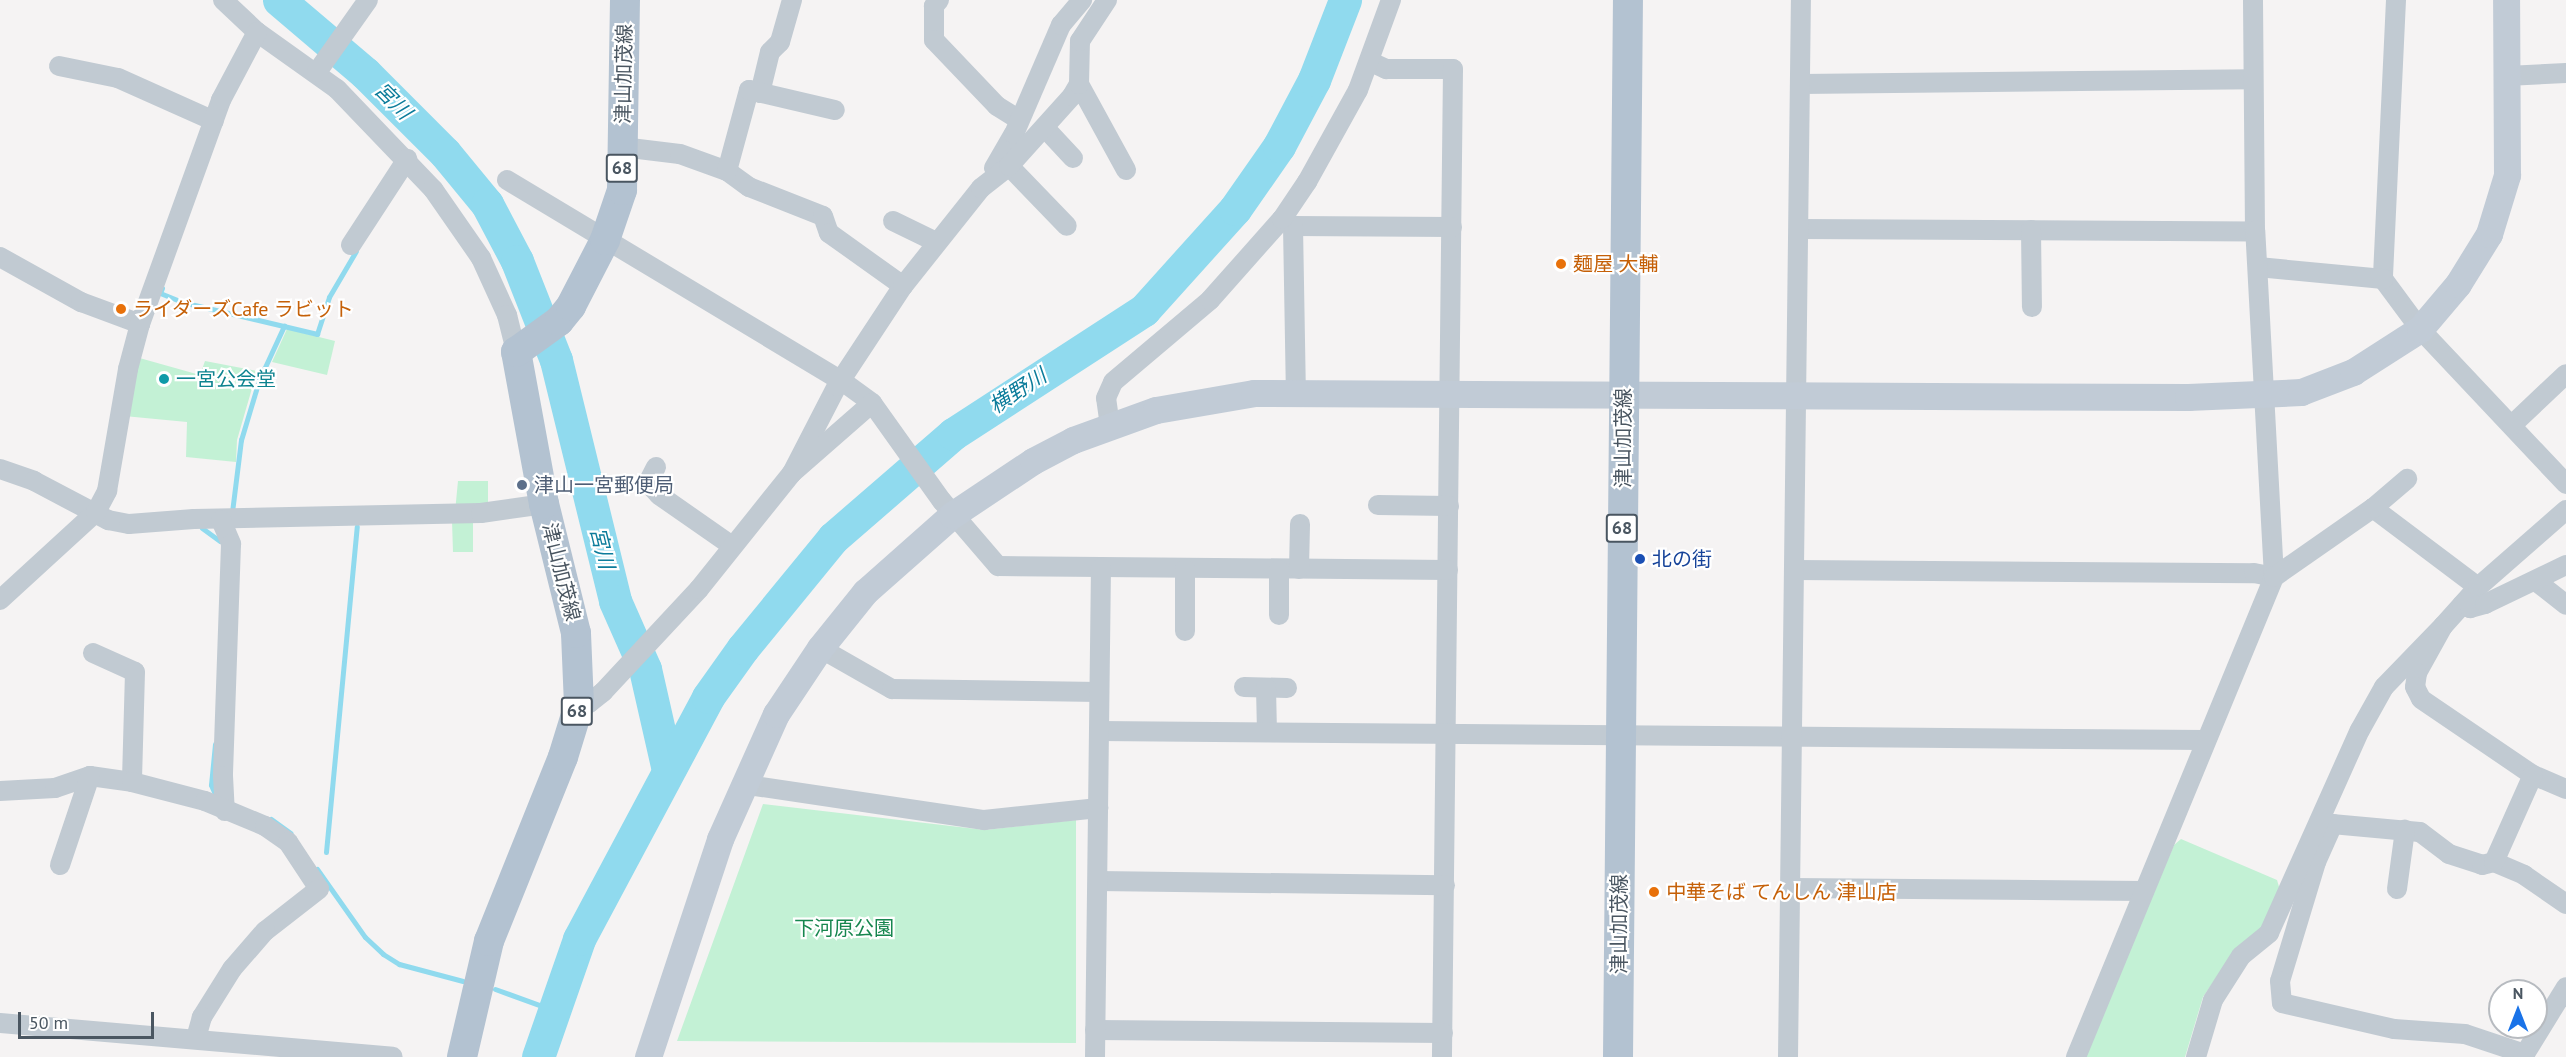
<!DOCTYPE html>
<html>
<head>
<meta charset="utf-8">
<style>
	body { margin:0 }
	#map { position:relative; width:2566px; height:1057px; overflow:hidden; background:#f5f3f3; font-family:"PT Sans","Noto Sans JP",sans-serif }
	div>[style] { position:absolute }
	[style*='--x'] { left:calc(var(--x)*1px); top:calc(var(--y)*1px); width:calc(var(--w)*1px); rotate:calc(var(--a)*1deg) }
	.green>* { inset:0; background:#c3f1d5 }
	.stream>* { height:5px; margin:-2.5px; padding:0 2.5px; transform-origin:2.5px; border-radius:2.5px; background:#90daee }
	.river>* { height:33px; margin:-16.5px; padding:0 16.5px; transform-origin:16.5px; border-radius:16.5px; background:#90daee }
	.street>* { height:20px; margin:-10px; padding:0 10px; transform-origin:10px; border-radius:10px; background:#c1cad2 }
	.secondary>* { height:27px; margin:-13.5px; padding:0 13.5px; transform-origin:13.5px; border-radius:13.5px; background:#c1cbd6 }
	.primary>* { height:30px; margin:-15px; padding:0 15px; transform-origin:15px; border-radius:15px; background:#b3c2d1 }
	.dots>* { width:16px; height:16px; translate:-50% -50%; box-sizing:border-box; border:3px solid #fff; border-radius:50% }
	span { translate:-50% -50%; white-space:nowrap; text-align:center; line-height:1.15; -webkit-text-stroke:4.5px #fff; paint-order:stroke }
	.shield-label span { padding:2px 4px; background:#fff; border:2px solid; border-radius:4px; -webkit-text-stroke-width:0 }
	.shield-label { font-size:18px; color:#4a5661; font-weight:700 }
	.street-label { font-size:20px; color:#4a5661 }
	.food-label { font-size:20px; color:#c56008 }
	.left { translate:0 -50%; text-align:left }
	.culture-label { font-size:20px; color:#0d838f }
	.service-label { font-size:20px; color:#4e5e75 }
	.transit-label { font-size:20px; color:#164399 }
	.park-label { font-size:20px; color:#17864f }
	.water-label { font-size:21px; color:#0c7c9b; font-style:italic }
	.north { position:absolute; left:2488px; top:979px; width:60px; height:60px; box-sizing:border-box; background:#fff; border:2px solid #b7bbc0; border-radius:50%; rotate:0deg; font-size:16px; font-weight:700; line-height:24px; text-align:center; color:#4a5661 }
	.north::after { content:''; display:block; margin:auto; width:21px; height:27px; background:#1a73e8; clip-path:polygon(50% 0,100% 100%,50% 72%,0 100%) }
	.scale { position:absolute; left:18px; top:1012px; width:136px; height:27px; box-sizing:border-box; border:3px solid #4a5661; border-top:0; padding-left:8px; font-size:18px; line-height:21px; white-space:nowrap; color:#4a5661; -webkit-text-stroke:4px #fff; paint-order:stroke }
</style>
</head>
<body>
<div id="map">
	<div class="green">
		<i style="clip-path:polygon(287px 329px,335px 341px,327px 375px,272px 362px)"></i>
		<i style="clip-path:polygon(136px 357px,200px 375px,205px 361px,257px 371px,237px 440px,236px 462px,186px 457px,187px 422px,124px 416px)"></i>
		<i style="clip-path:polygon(458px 481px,488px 481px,488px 510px,455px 512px)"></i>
		<i style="clip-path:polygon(473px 519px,473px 552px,453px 552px,452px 521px)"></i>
		<i style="clip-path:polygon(763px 804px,985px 830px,1076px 820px,1076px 1043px,677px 1041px)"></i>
		<i style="clip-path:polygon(2181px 839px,2277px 880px,2280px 890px,2261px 928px,2233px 953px,2203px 997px,2185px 1057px,2082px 1057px,2174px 845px)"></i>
	</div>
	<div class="stream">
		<i style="--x:162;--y:288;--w:5;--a:112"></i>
		<i style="--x:160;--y:293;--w:24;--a:22"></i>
		<i style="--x:182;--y:302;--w:139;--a:13.3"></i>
		<i style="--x:317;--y:334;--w:39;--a:-72"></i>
		<i style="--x:329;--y:297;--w:53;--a:-59.6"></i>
		<i style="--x:232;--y:512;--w:73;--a:-82.9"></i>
		<i style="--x:241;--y:440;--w:63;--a:-73.3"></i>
		<i style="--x:259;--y:380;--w:60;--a:-65.2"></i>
		<i style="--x:202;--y:528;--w:22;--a:36"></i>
		<i style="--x:215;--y:744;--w:41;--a:95.6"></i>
		<i style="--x:211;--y:785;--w:12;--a:66"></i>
		<i style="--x:271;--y:819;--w:24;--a:36"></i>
		<i style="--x:326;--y:852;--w:327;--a:-84.6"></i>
		<i style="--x:317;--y:869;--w:83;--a:54.8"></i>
		<i style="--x:365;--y:937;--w:25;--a:43"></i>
		<i style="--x:383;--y:954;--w:19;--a:32"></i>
		<i style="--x:399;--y:964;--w:66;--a:14.9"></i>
		<i style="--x:495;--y:989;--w:62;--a:19.9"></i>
	</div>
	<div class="river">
		<i style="--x:279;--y:0;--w:113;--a:40.3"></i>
		<i style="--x:365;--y:73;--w:113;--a:45"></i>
		<i style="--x:445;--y:153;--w:66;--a:50.5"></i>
		<i style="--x:487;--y:204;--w:64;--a:62.2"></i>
		<i style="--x:517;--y:261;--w:106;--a:68.5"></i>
		<i style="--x:556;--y:360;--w:248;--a:76.2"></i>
		<i style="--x:615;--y:601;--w:74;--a:66.2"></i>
		<i style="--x:645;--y:669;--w:104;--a:77.2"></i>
		<i style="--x:538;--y:1057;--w:125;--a:-70.8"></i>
		<i style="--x:579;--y:939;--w:274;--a:-61.9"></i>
		<i style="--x:708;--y:697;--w:60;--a:-54.5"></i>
		<i style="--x:743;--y:648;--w:142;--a:-50.7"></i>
		<i style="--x:833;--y:538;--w:159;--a:-40.9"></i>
		<i style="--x:953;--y:434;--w:228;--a:-33"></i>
		<i style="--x:1144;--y:310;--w:136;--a:-48"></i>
		<i style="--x:1235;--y:209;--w:77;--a:-55.1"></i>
		<i style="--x:1279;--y:146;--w:75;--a:-62.1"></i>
		<i style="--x:1314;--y:80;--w:86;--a:-68.8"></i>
	</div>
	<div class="street">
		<i style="--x:223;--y:0;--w:47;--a:43.3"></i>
		<i style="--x:257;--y:32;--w:98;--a:35.5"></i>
		<i style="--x:337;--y:89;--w:139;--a:46.2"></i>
		<i style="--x:433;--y:189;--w:84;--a:55.2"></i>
		<i style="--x:481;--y:258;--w:63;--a:65.5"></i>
		<i style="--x:507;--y:315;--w:38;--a:76"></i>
		<i style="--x:939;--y:0;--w:8;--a:130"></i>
		<i style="--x:934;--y:6;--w:34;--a:90"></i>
		<i style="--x:934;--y:40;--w:91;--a:46.3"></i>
		<i style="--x:997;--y:106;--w:26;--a:32"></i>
		<i style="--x:2396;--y:0;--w:279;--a:92.7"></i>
		<i style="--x:2383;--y:279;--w:62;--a:53.5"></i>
		<i style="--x:2420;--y:329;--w:213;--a:46.7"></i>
		<i style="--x:1371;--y:62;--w:17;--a:25"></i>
		<i style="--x:1386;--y:69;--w:67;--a:0"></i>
		<i style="--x:1453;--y:69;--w:988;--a:90.64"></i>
		<i style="--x:59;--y:66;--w:60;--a:11.5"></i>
		<i style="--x:118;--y:78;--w:105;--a:24.1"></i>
		<i style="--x:317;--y:72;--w:88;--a:-54.7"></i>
		<i style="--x:2507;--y:76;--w:59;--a:-2.9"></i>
		<i style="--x:1079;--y:84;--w:98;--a:61.3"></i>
		<i style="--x:1801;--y:84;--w:451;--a:-0.6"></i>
		<i style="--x:760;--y:93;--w:42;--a:-76.3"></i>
		<i style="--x:770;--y:52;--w:14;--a:-45"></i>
		<i style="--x:780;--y:42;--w:44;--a:-74.1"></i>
		<i style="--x:1045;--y:128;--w:41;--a:47"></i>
		<i style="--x:622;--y:147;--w:58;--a:6.9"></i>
		<i style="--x:680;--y:154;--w:50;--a:19.9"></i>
		<i style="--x:727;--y:171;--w:27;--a:36"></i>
		<i style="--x:749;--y:187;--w:79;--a:21.4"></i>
		<i style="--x:823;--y:216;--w:18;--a:71"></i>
		<i style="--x:829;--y:233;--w:91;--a:35.6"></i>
		<i style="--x:1009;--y:166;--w:83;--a:46"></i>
		<i style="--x:994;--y:168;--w:39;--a:-60"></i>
		<i style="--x:1014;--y:134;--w:119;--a:-66.7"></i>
		<i style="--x:1061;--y:25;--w:33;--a:-50"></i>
		<i style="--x:727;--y:171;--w:84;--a:-74.8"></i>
		<i style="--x:749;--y:90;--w:88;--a:13.1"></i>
		<i style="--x:507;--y:180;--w:391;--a:31"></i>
		<i style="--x:842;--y:381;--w:37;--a:36"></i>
		<i style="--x:872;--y:403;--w:120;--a:54.5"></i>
		<i style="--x:942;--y:501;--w:86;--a:49.3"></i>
		<i style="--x:998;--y:566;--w:450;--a:0.5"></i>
		<i style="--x:1282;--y:219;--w:13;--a:32"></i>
		<i style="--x:1293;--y:226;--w:159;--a:0.4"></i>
		<i style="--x:893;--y:221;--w:48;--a:26"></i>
		<i style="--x:1293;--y:226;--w:166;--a:89"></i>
		<i style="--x:1800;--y:229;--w:455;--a:0.3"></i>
		<i style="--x:2255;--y:231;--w:231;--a:-90.5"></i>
		<i style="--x:2031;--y:230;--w:77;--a:89.3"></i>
		<i style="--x:351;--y:245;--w:103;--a:-56.9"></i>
		<i style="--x:0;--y:257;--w:93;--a:29.1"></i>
		<i style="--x:81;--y:302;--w:63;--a:20.4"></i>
		<i style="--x:2258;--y:267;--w:126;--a:5.5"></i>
		<i style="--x:2512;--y:425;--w:74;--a:-43.4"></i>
		<i style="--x:1110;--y:426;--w:28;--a:-98"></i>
		<i style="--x:1106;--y:398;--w:17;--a:-66"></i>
		<i style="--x:1113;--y:382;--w:127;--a:-40.2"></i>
		<i style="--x:1210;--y:300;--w:108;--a:-48.4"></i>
		<i style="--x:1282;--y:219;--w:45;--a:-56"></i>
		<i style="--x:1307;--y:182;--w:105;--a:-61"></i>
		<i style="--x:1358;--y:90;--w:96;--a:-69.9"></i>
		<i style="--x:656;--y:467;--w:18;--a:117"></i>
		<i style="--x:648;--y:483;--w:16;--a:47"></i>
		<i style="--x:659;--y:495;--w:89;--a:34.9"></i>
		<i style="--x:0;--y:469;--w:36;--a:19"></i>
		<i style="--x:34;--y:481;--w:84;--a:27.8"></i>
		<i style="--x:108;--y:520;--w:21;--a:11"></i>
		<i style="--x:129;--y:524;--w:65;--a:-4.4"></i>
		<i style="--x:194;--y:519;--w:287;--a:-1.2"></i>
		<i style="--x:481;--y:513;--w:64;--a:-8.1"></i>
		<i style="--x:792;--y:473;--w:98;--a:-62.7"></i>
		<i style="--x:837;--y:386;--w:120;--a:-56.6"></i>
		<i style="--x:903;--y:286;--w:125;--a:-51.5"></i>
		<i style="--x:981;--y:188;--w:36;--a:-38"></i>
		<i style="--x:1009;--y:166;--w:94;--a:-48"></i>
		<i style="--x:1072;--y:96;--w:14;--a:-60"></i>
		<i style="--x:1079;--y:84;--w:43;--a:-88.7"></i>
		<i style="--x:1080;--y:41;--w:49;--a:-56.6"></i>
		<i style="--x:1378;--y:505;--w:71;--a:0.8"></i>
		<i style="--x:2373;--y:508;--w:131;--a:37"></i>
		<i style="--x:2478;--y:587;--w:52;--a:131.9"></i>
		<i style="--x:2443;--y:626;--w:54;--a:119"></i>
		<i style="--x:2417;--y:673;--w:14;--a:98"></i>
		<i style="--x:2415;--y:687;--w:13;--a:63"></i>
		<i style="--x:2421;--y:699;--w:135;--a:34.2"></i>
		<i style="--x:2533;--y:775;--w:36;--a:23"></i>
		<i style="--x:221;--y:520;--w:26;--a:67"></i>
		<i style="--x:231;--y:544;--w:232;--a:92"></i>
		<i style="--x:223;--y:776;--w:35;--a:87"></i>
		<i style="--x:1299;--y:569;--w:45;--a:-88.7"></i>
		<i style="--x:1795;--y:570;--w:459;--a:0.4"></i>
		<i style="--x:2254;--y:573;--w:20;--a:11"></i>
		<i style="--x:2274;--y:577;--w:347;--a:-93.1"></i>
		<i style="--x:2537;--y:582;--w:37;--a:38"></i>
		<i style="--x:2478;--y:587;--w:117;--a:-41.2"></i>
		<i style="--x:0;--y:600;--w:130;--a:-42.5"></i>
		<i style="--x:96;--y:512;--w:24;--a:-62"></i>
		<i style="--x:107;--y:491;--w:124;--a:-80.2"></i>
		<i style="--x:128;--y:369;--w:47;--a:-75.1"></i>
		<i style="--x:140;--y:324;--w:238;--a:-70.1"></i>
		<i style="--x:221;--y:100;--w:77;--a:-62.1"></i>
		<i style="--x:2462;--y:605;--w:9;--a:21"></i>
		<i style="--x:2470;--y:608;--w:16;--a:-15"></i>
		<i style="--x:2485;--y:604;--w:90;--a:-25.7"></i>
		<i style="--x:1279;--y:615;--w:45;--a:-90"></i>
		<i style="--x:1185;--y:631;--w:62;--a:-90"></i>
		<i style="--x:820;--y:648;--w:83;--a:29.7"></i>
		<i style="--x:892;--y:689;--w:207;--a:0.8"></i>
		<i style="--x:93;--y:653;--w:46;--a:24.3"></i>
		<i style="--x:135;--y:672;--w:110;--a:91.6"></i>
		<i style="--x:1244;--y:687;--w:43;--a:1.3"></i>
		<i style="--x:1266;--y:688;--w:44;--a:88.7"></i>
		<i style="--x:579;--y:705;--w:10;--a:-11"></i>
		<i style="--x:589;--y:703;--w:18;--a:-38"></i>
		<i style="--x:603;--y:692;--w:141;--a:-47"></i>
		<i style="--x:699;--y:589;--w:149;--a:-51.3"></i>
		<i style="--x:792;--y:473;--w:106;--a:-41.2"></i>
		<i style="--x:1099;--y:731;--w:1106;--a:0.47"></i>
		<i style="--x:742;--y:784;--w:245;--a:8.5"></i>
		<i style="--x:984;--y:820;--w:115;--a:-6"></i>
		<i style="--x:0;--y:791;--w:55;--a:-3.1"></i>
		<i style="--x:55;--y:788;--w:37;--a:-19"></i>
		<i style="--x:90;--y:776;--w:42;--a:8.1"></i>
		<i style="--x:132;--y:782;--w:75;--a:14.6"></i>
		<i style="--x:205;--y:801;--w:65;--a:22.6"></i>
		<i style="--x:265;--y:826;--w:28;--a:35"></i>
		<i style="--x:288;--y:842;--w:56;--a:56.6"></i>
		<i style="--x:319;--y:889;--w:68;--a:142.1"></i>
		<i style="--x:265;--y:931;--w:50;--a:131"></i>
		<i style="--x:232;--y:969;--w:57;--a:122"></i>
		<i style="--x:202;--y:1017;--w:22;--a:106"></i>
		<i style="--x:2321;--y:823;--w:99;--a:5.2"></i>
		<i style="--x:2420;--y:832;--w:36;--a:37"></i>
		<i style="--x:2449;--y:854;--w:35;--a:18"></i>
		<i style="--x:2482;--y:865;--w:12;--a:-14"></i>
		<i style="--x:2494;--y:862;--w:33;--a:23"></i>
		<i style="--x:2524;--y:875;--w:51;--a:34.6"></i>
		<i style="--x:2333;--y:824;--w:42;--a:114.1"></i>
		<i style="--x:2316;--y:862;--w:124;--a:106.8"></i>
		<i style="--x:2280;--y:981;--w:22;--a:85"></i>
		<i style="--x:2282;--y:1003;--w:115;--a:13.1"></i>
		<i style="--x:2394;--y:1029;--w:71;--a:4"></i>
		<i style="--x:2465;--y:1034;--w:63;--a:18.4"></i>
		<i style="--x:2494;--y:862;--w:95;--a:-65.9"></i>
		<i style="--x:60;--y:865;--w:94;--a:-71.4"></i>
		<i style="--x:1098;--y:881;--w:347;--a:0.7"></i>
		<i style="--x:1792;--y:888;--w:352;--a:0.5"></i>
		<i style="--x:2397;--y:889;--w:60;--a:-82.3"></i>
		<i style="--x:0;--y:1023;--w:394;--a:4.9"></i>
		<i style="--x:1095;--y:1030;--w:348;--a:0.5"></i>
		<i style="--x:1095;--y:1057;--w:489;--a:-89.3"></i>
		<i style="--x:1788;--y:1057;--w:1057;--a:-89.3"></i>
		<i style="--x:2076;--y:1057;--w:519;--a:-67.58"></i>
		<i style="--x:2274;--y:577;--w:121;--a:-34.9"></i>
		<i style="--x:2373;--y:508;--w:45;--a:-40.5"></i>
		<i style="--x:2196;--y:1057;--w:59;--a:-73.4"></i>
		<i style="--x:2213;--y:1000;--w:52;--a:-57.5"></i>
		<i style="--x:2241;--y:956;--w:36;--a:-39"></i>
		<i style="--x:2269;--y:933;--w:222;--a:-65.9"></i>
		<i style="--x:2360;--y:730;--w:49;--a:-60.8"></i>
		<i style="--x:2384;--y:687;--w:85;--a:-46"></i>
		<i style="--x:2523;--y:1057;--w:82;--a:-58.4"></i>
	</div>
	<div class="secondary">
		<i style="--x:648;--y:1057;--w:230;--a:-71.7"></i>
		<i style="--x:720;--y:839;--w:137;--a:-65.9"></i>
		<i style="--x:776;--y:714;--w:79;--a:-56.3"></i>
		<i style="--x:820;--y:648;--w:72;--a:-51.2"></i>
		<i style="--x:865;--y:592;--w:116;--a:-41.5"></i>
		<i style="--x:952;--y:515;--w:97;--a:-33.7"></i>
		<i style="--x:1033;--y:461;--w:45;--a:-27.7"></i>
		<i style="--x:1073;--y:440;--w:88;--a:-19.9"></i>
		<i style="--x:1156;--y:410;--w:99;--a:-9.8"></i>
		<i style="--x:1254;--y:393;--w:934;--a:0.25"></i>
		<i style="--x:2188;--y:397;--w:113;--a:-2.5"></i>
		<i style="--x:2301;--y:392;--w:56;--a:-21"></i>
		<i style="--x:2353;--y:372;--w:80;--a:-32.7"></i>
		<i style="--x:2420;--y:329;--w:59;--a:-49.8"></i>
		<i style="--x:2458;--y:284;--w:59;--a:-58.2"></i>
		<i style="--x:2489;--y:234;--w:62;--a:-73"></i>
		<i style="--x:2507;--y:175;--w:175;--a:-90.3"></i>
	</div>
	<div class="primary">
		<i style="--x:462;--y:1057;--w:119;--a:-76.9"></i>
		<i style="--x:489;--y:941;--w:198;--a:-68.1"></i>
		<i style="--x:563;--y:757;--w:54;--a:-72.9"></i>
		<i style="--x:579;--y:705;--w:72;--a:-92.4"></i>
		<i style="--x:576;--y:633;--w:133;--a:-103.9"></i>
		<i style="--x:544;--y:504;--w:155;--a:-100.4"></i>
		<i style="--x:516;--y:352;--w:53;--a:-35.8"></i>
		<i style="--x:559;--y:321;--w:19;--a:-51"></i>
		<i style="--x:571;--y:306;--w:74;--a:-62.7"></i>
		<i style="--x:605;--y:240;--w:53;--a:-71.2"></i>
		<i style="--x:622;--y:190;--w:190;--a:-89.1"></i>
		<i style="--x:1618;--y:1057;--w:1057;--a:-89.46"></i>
	</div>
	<div class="dots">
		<i style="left:1561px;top:264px;background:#e8710a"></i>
		<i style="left:121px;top:309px;background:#e8710a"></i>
		<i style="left:164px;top:379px;background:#0f9aa8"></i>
		<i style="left:522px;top:485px;background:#5c6f8a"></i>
		<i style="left:1640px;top:559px;background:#1a4fb4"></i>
		<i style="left:1654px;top:892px;background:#e8710a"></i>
	</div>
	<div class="shield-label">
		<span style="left:622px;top:168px">68</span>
		<span style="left:1622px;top:528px">68</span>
		<span style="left:577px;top:711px">68</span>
	</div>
	<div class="street-label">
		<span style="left:624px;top:74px;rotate:-89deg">津山加茂線</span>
		<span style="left:1623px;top:438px;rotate:-90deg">津山加茂線</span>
		<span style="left:561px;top:572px;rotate:76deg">津山加茂線</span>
		<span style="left:1619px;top:924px;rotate:-90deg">津山加茂線</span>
	</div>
	<div class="food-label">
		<span class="left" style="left:1573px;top:264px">麺屋 大輔</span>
		<span class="left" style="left:133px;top:309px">ライダーズCafe ラビット</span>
		<span class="left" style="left:1666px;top:892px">中華そば てんしん 津山店</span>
	</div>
	<div class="culture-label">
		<span class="left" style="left:176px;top:379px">一宮公会堂</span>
	</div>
	<div class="service-label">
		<span class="left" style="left:534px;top:485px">津山一宮郵便局</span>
	</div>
	<div class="transit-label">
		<span class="left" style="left:1652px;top:559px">北の街</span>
	</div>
	<div class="park-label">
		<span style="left:844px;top:928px">下河原公園</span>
	</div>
	<div class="water-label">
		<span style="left:393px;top:101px;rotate:45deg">宮川</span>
		<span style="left:1018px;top:391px;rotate:-33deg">横野川</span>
		<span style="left:602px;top:548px;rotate:76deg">宮川</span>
	</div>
	<div class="north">N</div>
	<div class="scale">50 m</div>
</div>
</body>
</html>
